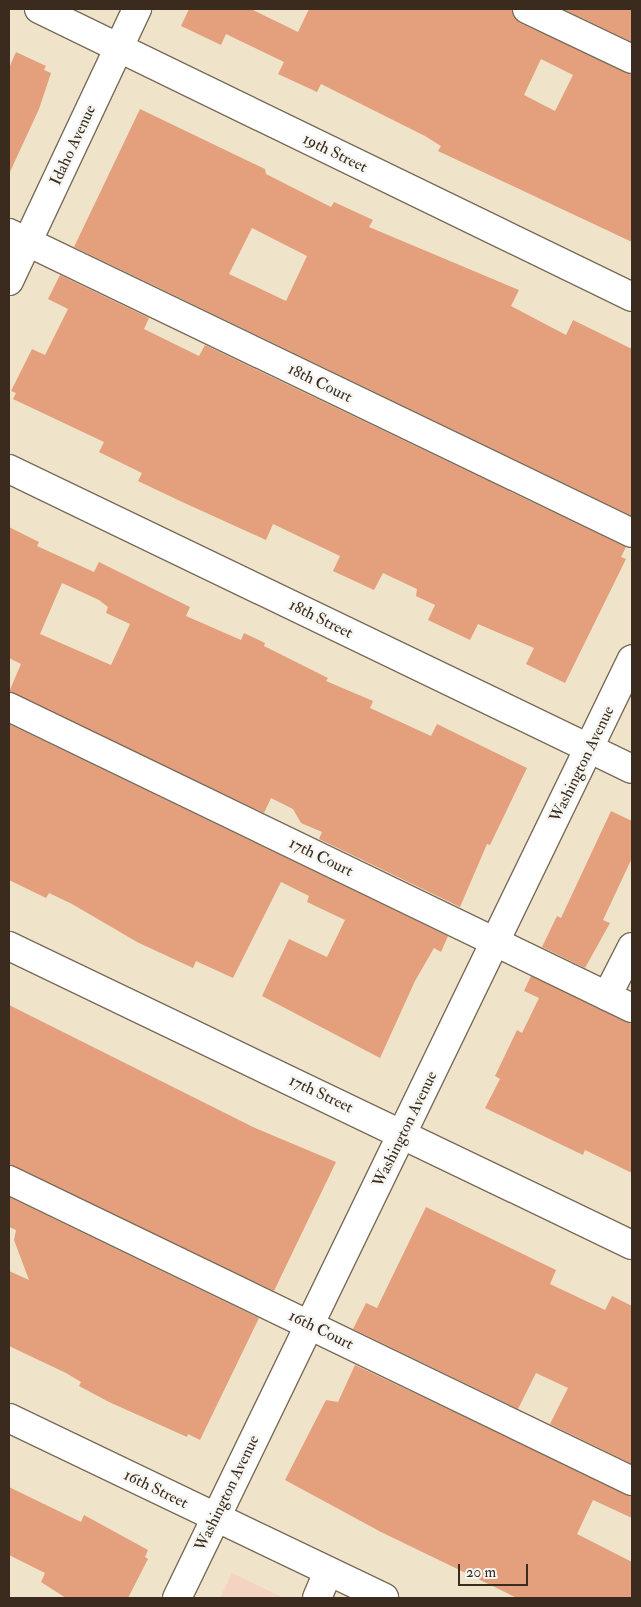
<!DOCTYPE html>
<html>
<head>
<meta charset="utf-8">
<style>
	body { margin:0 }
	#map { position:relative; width:641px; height:1607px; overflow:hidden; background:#efe4c9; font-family:"IM FELL Double Pica",serif }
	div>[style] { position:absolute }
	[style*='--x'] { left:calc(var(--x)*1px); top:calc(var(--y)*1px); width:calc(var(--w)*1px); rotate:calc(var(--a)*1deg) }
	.built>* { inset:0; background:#f5d3c1 }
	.building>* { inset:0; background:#e49f7c }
	.roads { filter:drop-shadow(1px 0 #7a6b5a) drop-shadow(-1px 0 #7a6b5a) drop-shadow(0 1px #7a6b5a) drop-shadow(0 -1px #7a6b5a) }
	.minor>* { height:28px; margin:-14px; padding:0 14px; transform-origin:14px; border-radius:14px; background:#fff }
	span { translate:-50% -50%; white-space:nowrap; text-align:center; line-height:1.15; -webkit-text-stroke:5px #f6f6f2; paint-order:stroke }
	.street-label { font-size:16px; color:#3b2a1e }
	.frame { position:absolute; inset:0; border:10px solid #3b2a1e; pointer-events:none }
	.scale { position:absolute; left:458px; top:1564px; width:70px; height:22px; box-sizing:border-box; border:2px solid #3b2a1e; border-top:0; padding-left:6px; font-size:15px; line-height:18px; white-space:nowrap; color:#3b2a1e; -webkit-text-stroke:4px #f6f6f2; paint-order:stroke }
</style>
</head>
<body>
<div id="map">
	<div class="built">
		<i style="clip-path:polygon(232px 1573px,284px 1598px,220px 1598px)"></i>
	</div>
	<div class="building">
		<i style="clip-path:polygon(evenodd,189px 9px,251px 9px,298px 32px,309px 9px,512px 9px,514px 17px,520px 23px,632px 74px,632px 242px,438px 151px,441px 146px,425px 136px,321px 84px,317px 92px,278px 74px,284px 62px,226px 34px,221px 45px,181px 26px,189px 9px,541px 59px,573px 75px,555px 111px,524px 95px,541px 59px)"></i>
		<i style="clip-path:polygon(563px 9px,632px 9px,632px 42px)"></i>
		<i style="clip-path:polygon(16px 52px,46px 66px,44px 70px,51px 73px,39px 109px,9px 174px,9px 68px)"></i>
		<i style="clip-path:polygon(evenodd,140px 109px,265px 169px,266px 174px,331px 207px,334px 202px,373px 220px,369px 227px,519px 290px,511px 306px,566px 335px,573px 320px,632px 349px,632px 516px,74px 247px,140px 109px,252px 228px,307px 256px,286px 301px,229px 274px,252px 228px)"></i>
		<i style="clip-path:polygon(60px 275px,149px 318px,144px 329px,199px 356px,205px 345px,626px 547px,621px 557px,626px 559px,565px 683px,526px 664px,534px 648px,478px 624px,470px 640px,428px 620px,435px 605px,416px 596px,417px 589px,383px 573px,374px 590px,333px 571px,340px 556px,273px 524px,266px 540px,180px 501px,138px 481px,142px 473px,99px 452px,104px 442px,13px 399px,16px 393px,11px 391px,32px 349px,45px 355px,68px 309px,48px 299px)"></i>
		<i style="clip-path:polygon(evenodd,9px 527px,39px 542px,37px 546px,94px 572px,99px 562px,190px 607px,186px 616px,241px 640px,244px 633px,265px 643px,264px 646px,328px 678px,326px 681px,373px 701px,370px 708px,431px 736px,437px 724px,527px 768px,490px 845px,487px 844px,460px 907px,319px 839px,322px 832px,301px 823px,293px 809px,271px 798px,264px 813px,9px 692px,21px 664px,9px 658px,9px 527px,62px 583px,99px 600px,108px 607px,106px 613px,130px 624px,111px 665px,40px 634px,62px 583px)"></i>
		<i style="clip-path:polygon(9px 724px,448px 936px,441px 952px,434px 948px,415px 981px,380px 1058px,262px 996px,289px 939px,327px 957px,345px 920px,307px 902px,309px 896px,281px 882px,233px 978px,196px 961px,193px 968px,137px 942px,72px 904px,49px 893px,46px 898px,9px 880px)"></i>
		<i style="clip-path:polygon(611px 811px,632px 821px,632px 858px,603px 920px,610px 923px,585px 968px,542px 947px,557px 916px,561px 918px)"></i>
		<i style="clip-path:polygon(531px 976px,632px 1024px,632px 1173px,585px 1150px,583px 1155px,485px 1108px,500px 1079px,495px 1076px,517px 1030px,522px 1033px,539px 998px,524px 991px)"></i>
		<i style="clip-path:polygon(9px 1005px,253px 1127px,336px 1162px,274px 1291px,9px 1165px)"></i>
		<i style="clip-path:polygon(9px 1197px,259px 1318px,200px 1440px,188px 1434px,187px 1437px,109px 1402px,79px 1386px,81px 1382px,66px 1373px,9px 1346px,9px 1271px,29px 1280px,14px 1240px,16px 1230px,9px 1227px)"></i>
		<i style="clip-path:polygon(426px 1207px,556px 1270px,550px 1284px,605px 1310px,612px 1296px,632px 1306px,632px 1464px,550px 1424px,568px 1388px,536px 1373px,518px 1409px,353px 1329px,366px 1303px,377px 1308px)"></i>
		<i style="clip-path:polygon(355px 1365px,632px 1496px,632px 1518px,593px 1500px,577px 1534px,632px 1562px,632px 1598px,517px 1598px,381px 1532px,285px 1480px,326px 1400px,338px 1402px)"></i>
		<i style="clip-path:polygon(9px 1487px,81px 1522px,84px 1515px,148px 1550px,145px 1557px,148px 1559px,128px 1598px,66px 1598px,41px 1582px,45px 1573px,9px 1555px)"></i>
	</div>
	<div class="roads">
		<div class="minor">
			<i style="--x:39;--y:9;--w:659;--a:25.9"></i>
			<i style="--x:527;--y:9;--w:116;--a:25.5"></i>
			<i style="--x:9;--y:233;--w:691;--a:25.71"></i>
			<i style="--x:9;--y:281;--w:301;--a:-64.8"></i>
			<i style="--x:9;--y:469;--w:691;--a:25.71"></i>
			<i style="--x:9;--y:707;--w:692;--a:25.79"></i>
			<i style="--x:9;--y:946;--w:691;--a:25.64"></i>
			<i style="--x:607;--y:996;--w:55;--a:-63"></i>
			<i style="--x:9;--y:1180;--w:692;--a:25.79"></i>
			<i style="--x:9;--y:1418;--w:416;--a:25.6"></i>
			<i style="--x:177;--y:1598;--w:1043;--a:-64.15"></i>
			<i style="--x:317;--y:1598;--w:28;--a:-67"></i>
		</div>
	</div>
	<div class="street-label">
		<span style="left:73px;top:145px;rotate:-65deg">Idaho Avenue</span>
		<span style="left:335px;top:153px;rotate:26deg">19th Street</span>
		<span style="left:320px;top:383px;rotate:26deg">18th Court</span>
		<span style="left:321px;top:619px;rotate:26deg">18th Street</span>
		<span style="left:582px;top:764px;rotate:-64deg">Washington Avenue</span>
		<span style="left:321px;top:857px;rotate:26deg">17th Court</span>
		<span style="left:321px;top:1094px;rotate:25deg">17th Street</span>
		<span style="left:405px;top:1129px;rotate:-64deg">Washington Avenue</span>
		<span style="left:321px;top:1330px;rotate:26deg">16th Court</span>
		<span style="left:156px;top:1489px;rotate:26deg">16th Street</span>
		<span style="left:227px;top:1493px;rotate:-64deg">Washington Avenue</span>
	</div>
	<div class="frame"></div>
	<div class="scale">20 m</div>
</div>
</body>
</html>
